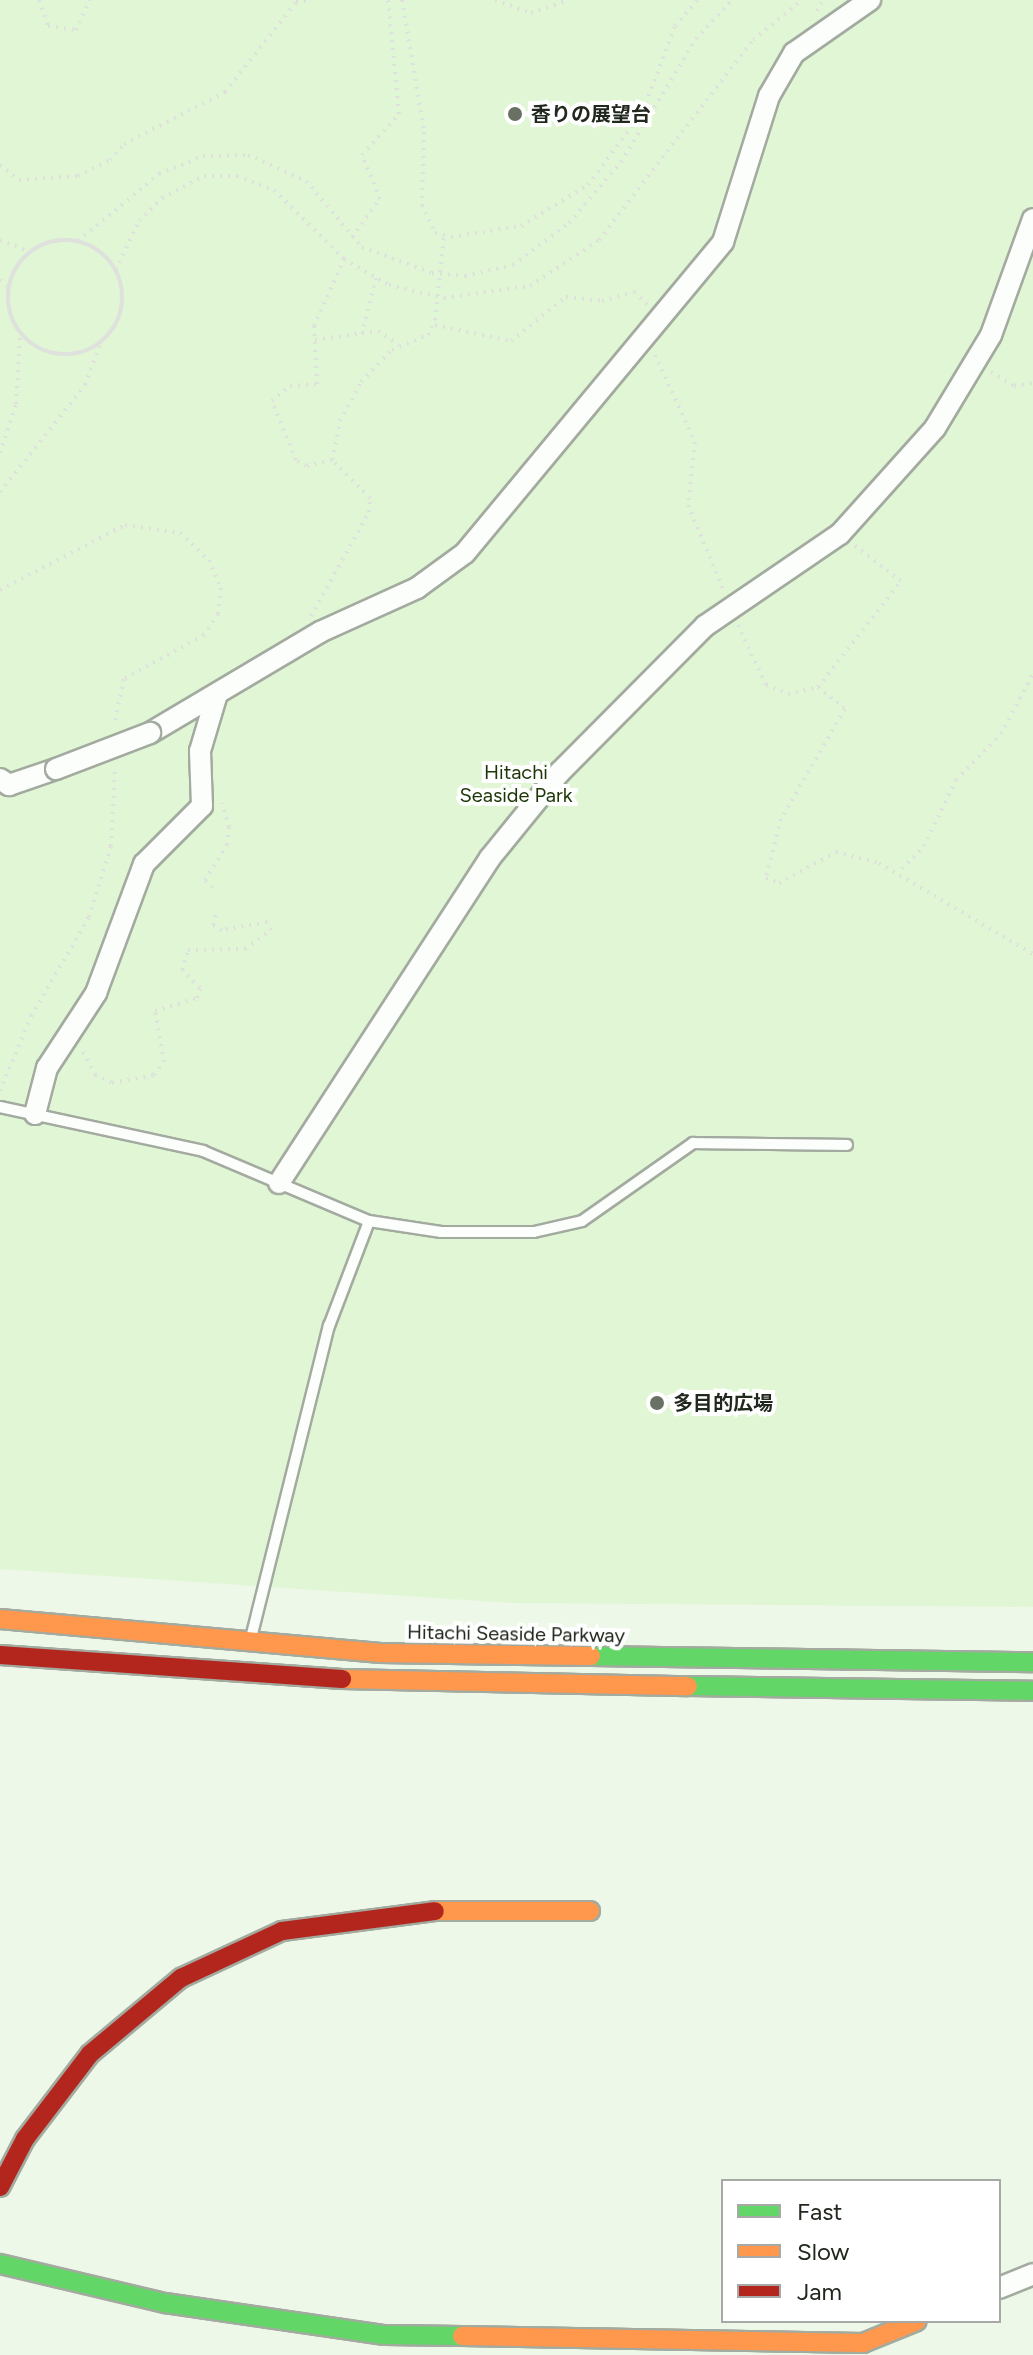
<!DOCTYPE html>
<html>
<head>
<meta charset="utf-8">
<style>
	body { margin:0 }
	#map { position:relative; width:1033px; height:2355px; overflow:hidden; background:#eef8e8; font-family:Figtree,"Noto Sans JP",sans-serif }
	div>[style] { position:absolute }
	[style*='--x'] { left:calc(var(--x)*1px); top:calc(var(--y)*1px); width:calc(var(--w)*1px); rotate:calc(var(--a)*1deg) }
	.green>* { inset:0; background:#e1f6d5 }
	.path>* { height:4px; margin-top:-2px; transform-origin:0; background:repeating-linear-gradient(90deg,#dee1dc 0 2px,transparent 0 8px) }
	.path>.ring { margin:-2px; padding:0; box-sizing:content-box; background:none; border:4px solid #dee1dc; border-radius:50% }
	.roads { filter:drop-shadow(2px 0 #a3aa9f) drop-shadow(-2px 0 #a3aa9f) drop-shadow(0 2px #a3aa9f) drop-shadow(0 -2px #a3aa9f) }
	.lane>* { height:10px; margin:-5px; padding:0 5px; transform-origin:5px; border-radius:5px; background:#fcfefc }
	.street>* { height:20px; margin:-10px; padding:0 10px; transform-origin:10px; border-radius:10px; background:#fcfefc }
	.fast>* { height:18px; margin:-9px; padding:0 9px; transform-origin:9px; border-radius:9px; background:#63d668 }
	.slow>* { height:18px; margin:-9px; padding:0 9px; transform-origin:9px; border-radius:9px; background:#ff974d }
	.jam>* { height:18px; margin:-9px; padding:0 9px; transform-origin:9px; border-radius:9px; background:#b3261e }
	.path-bridge>* { height:4px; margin-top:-2px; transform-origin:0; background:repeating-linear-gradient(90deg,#dee1dc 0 2px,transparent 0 8px) }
	.bridges { filter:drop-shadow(2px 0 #a3aa9f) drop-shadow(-2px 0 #a3aa9f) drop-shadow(0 2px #a3aa9f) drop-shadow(0 -2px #a3aa9f) }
	.street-bridge>* { height:20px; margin:-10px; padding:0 10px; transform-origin:10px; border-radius:10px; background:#fcfefc }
	.dots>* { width:22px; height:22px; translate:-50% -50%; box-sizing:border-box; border:4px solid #fff; border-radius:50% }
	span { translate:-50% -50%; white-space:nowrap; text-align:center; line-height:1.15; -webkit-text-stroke:8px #fff; paint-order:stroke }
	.poi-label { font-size:20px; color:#21281d; font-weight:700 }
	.left { translate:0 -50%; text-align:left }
	.park-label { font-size:20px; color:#1d3606 }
	.street-label { font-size:20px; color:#21281d }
	.legend { position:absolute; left:721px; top:2179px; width:280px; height:144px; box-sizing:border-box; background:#fff; border:2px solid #a6a9a5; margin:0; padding:10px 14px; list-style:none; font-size:24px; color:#21281d }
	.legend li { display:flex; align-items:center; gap:16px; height:40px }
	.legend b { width:40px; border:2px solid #a6a9a5 }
</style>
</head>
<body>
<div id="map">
	<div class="green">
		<i style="clip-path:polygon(0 0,1033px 0,1033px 1607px,510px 1603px,0 1569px)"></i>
	</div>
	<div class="path">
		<i style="--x:39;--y:0;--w:28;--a:71"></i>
		<i style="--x:48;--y:26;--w:28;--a:8"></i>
		<i style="--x:76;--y:30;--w:33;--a:-65"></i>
		<i style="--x:402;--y:0;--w:134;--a:80.5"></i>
		<i style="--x:424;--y:132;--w:73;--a:91.6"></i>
		<i style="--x:422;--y:205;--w:31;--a:65"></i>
		<i style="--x:435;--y:233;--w:16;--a:14"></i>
		<i style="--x:451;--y:237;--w:71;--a:-8.9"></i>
		<i style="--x:521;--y:226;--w:79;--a:-31.5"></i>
		<i style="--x:588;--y:185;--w:92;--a:-53.4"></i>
		<i style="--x:643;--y:111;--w:91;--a:-69.4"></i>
		<i style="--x:675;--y:26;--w:35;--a:-49"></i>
		<i style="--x:495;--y:0;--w:38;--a:20"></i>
		<i style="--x:531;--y:13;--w:40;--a:-18.9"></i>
		<i style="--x:296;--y:2;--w:15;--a:-8"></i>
		<i style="--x:817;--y:11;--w:13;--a:-61"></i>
		<i style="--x:0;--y:165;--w:24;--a:38"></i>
		<i style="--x:19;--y:180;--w:59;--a:-3.9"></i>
		<i style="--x:78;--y:176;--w:36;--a:-27"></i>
		<i style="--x:110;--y:160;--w:21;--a:-49"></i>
		<i style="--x:124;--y:144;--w:114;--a:-27.2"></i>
		<i style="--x:225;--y:92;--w:117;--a:-51.6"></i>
		<i style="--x:352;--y:237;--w:47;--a:-53.6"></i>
		<i style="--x:380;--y:199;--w:48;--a:-112.2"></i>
		<i style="--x:362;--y:155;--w:55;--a:-47.9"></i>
		<i style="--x:399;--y:114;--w:115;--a:-95.5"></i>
		<i class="ring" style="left:8px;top:240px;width:110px;height:110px"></i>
		<i style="--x:0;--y:240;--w:31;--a:21"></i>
		<i style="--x:78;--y:241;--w:105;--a:-39.6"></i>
		<i style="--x:159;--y:174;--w:48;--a:-22.2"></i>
		<i style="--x:203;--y:156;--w:45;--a:-1.3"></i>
		<i style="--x:248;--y:155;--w:64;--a:24.1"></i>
		<i style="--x:306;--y:181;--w:87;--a:49.7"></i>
		<i style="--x:362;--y:247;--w:75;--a:20.4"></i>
		<i style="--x:432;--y:273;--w:33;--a:5"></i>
		<i style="--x:465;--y:276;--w:49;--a:-12.9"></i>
		<i style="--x:513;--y:265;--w:70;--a:-36.9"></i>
		<i style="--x:569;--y:223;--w:80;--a:-49.6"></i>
		<i style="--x:621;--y:162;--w:144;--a:-58.6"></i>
		<i style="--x:696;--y:39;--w:53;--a:-47.3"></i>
		<i style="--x:116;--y:270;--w:54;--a:-64.9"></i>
		<i style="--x:139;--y:221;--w:33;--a:-45"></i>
		<i style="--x:162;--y:198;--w:47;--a:-27.6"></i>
		<i style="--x:204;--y:176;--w:33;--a:0"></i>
		<i style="--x:237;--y:176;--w:40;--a:21"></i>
		<i style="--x:274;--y:190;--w:98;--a:44.6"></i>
		<i style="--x:344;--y:259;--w:52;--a:30"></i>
		<i style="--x:389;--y:285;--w:57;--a:13.3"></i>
		<i style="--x:444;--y:298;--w:87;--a:-7.9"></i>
		<i style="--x:530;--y:286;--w:83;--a:-33.7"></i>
		<i style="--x:599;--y:240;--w:252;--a:-52.4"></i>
		<i style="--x:753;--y:40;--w:63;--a:-39.2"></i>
		<i style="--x:376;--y:278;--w:57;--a:104.3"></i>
		<i style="--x:362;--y:333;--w:16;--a:-7"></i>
		<i style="--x:378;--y:331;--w:25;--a:34"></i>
		<i style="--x:0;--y:280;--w:9;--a:41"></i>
		<i style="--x:435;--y:325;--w:78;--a:11.9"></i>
		<i style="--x:511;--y:341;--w:70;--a:-38.7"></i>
		<i style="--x:566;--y:297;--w:36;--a:6"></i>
		<i style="--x:602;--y:301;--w:33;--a:-16"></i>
		<i style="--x:634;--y:292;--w:18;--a:43"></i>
		<i style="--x:315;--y:340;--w:48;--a:-8.5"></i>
		<i style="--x:655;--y:355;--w:96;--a:65.3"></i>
		<i style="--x:695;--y:442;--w:63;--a:96.3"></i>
		<i style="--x:688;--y:505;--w:91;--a:67.4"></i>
		<i style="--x:991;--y:372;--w:27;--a:31"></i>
		<i style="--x:1014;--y:386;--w:19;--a:-9"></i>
		<i style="--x:0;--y:453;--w:52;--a:-71.9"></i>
		<i style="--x:16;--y:404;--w:70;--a:-86.7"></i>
		<i style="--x:332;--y:460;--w:27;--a:167"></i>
		<i style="--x:306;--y:466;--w:12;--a:-149"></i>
		<i style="--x:296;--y:460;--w:64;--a:-112.1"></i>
		<i style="--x:272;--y:401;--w:23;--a:-40"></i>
		<i style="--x:290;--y:386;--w:27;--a:-4"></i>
		<i style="--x:317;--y:384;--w:58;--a:-93"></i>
		<i style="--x:314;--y:326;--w:73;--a:-65.9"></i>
		<i style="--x:0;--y:492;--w:137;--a:-51.5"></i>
		<i style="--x:85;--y:385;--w:46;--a:-69.6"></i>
		<i style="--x:0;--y:590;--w:141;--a:-27.5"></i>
		<i style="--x:125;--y:525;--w:56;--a:8.3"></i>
		<i style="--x:180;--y:533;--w:40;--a:43"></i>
		<i style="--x:209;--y:560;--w:30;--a:67"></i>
		<i style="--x:221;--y:588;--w:26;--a:97"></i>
		<i style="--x:218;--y:614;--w:25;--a:124"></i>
		<i style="--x:204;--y:635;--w:91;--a:151.2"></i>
		<i style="--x:124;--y:679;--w:48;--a:102"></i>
		<i style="--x:311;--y:616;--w:119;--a:-60.9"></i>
		<i style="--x:369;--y:512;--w:14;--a:-86"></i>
		<i style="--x:370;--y:498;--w:54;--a:-135"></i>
		<i style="--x:332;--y:460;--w:40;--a:-78"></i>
		<i style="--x:340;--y:421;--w:44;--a:-61.7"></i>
		<i style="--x:361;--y:382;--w:45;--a:-45.9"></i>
		<i style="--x:392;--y:350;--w:39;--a:-23"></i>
		<i style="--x:428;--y:335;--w:17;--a:-65"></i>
		<i style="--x:738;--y:625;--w:66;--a:65"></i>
		<i style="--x:766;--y:685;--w:24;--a:22"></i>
		<i style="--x:788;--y:694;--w:31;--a:-13"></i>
		<i style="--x:818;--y:687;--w:135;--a:-51.9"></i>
		<i style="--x:901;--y:581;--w:59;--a:-142.5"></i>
		<i style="--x:818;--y:687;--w:35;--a:39"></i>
		<i style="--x:845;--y:709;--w:127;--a:120.2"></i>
		<i style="--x:781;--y:819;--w:61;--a:104.3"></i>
		<i style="--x:766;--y:878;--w:14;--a:21"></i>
		<i style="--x:779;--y:883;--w:65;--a:-28.5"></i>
		<i style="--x:836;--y:852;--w:44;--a:14.3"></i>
		<i style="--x:879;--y:863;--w:179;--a:30.6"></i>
		<i style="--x:902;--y:869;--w:32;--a:-46"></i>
		<i style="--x:924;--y:846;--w:73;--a:-64.1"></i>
		<i style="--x:956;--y:780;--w:64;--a:-45.6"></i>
		<i style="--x:1001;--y:734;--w:68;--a:-61.9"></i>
		<i style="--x:212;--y:888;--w:11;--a:-131"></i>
		<i style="--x:205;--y:880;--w:41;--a:-57.8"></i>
		<i style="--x:227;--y:845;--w:18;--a:-84"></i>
		<i style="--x:229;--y:827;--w:25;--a:-106"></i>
		<i style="--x:83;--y:1052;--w:26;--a:62"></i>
		<i style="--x:95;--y:1075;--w:19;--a:25"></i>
		<i style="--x:112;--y:1083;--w:43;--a:-10.8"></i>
		<i style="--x:154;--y:1075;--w:16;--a:-52"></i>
		<i style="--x:164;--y:1062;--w:52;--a:-100"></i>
		<i style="--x:155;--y:1011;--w:44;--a:-17.2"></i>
		<i style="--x:197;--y:998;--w:10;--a:-73"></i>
		<i style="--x:200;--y:988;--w:25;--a:-135"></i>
		<i style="--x:182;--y:970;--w:21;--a:-73"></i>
		<i style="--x:188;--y:950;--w:57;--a:-1"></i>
		<i style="--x:245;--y:949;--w:32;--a:-36"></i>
		<i style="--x:271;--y:930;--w:9;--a:-117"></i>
		<i style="--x:267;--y:922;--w:46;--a:169.9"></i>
		<i style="--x:222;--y:930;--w:10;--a:-151"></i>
		<i style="--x:213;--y:925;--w:11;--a:-75"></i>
		<i style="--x:0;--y:1091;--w:81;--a:-67.5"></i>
		<i style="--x:31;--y:1016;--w:115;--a:-59.6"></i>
		<i style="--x:89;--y:917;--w:74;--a:-72.8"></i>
		<i style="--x:111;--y:846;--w:79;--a:-87.1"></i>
	</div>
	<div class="roads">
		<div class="lane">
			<i style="--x:0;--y:1107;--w:208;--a:12.2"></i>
			<i style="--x:203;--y:1151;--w:180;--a:22.9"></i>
			<i style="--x:369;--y:1221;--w:73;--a:8.7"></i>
			<i style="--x:441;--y:1232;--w:93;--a:0"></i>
			<i style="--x:534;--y:1232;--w:49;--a:-12.9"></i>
			<i style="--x:582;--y:1221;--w:136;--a:-35.1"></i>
			<i style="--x:693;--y:1143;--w:154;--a:0.7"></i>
			<i style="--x:251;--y:1638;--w:322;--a:-76"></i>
			<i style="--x:329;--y:1326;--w:112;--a:-69.1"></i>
		</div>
		<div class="street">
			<i style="--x:150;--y:733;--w:198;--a:-30.7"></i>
			<i style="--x:320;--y:632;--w:107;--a:-24.4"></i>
			<i style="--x:417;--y:588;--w:59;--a:-36.1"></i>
			<i style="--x:465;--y:553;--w:404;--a:-50.3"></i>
			<i style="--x:723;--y:242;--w:153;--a:-72.5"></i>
			<i style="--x:769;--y:96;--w:50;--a:-59.8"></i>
			<i style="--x:794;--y:53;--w:93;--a:-34.9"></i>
			<i style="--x:0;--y:779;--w:11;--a:34"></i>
			<i style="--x:9;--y:785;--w:50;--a:-18.8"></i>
			<i style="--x:35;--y:1114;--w:48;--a:-75.4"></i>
			<i style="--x:47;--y:1068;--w:90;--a:-56.8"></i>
			<i style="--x:96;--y:993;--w:138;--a:-69.6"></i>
			<i style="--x:144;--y:864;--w:82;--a:-45"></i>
			<i style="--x:202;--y:806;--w:55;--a:-92.1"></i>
			<i style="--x:200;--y:751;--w:59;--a:-73.4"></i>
			<i style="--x:279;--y:1183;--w:387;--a:-57"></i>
			<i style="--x:490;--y:858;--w:111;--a:-50.9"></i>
			<i style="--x:560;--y:772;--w:206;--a:-45.2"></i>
			<i style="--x:705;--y:626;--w:163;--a:-34.3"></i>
			<i style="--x:840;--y:534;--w:142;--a:-48.1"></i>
			<i style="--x:935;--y:428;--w:109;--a:-58.9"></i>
			<i style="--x:991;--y:335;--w:123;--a:-70.1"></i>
			<i style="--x:999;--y:2288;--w:37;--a:-22"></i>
		</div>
		<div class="fast">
			<i style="--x:591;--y:1656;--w:442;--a:0.8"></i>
			<i style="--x:688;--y:1686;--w:345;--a:0.8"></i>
			<i style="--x:0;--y:2264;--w:170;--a:13.3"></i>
			<i style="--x:165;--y:2303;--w:222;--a:8.3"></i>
			<i style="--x:385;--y:2335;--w:77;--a:0.7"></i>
		</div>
		<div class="slow">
			<i style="--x:0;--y:1619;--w:382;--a:5.1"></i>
			<i style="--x:380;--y:1653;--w:211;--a:0.8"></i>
			<i style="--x:342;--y:1679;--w:346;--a:1.2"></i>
			<i style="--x:435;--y:1911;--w:155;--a:0"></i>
			<i style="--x:462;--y:2336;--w:401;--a:1"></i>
			<i style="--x:863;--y:2343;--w:58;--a:-22.2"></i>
		</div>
		<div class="jam">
			<i style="--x:0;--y:1655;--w:343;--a:4"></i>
			<i style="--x:0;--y:2187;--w:54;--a:-62.5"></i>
			<i style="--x:25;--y:2139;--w:107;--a:-52.6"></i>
			<i style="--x:90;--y:2054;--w:119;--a:-39.9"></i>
			<i style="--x:181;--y:1978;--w:111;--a:-25"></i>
			<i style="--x:282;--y:1931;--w:154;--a:-7.4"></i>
		</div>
	</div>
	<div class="path-bridge">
		<i style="--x:435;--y:320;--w:83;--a:-83.8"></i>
	</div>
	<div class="bridges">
		<div class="street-bridge">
			<i style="--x:56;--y:769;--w:101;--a:-21"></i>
		</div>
	</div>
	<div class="dots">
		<i style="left:515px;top:114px;background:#697164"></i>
		<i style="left:657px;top:1403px;background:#697164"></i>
	</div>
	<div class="poi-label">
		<span class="left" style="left:531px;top:114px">香りの展望台</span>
		<span class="left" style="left:673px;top:1403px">多目的広場</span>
	</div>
	<div class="park-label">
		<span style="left:516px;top:784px">Hitachi<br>Seaside Park</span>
	</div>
	<div class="street-label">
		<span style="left:516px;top:1634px;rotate:1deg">Hitachi Seaside Parkway</span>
	</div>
	<ul class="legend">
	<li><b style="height:10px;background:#63d668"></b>Fast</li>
	<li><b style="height:10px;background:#ff974d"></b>Slow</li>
	<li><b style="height:10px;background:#b3261e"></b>Jam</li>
	</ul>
</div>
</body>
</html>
